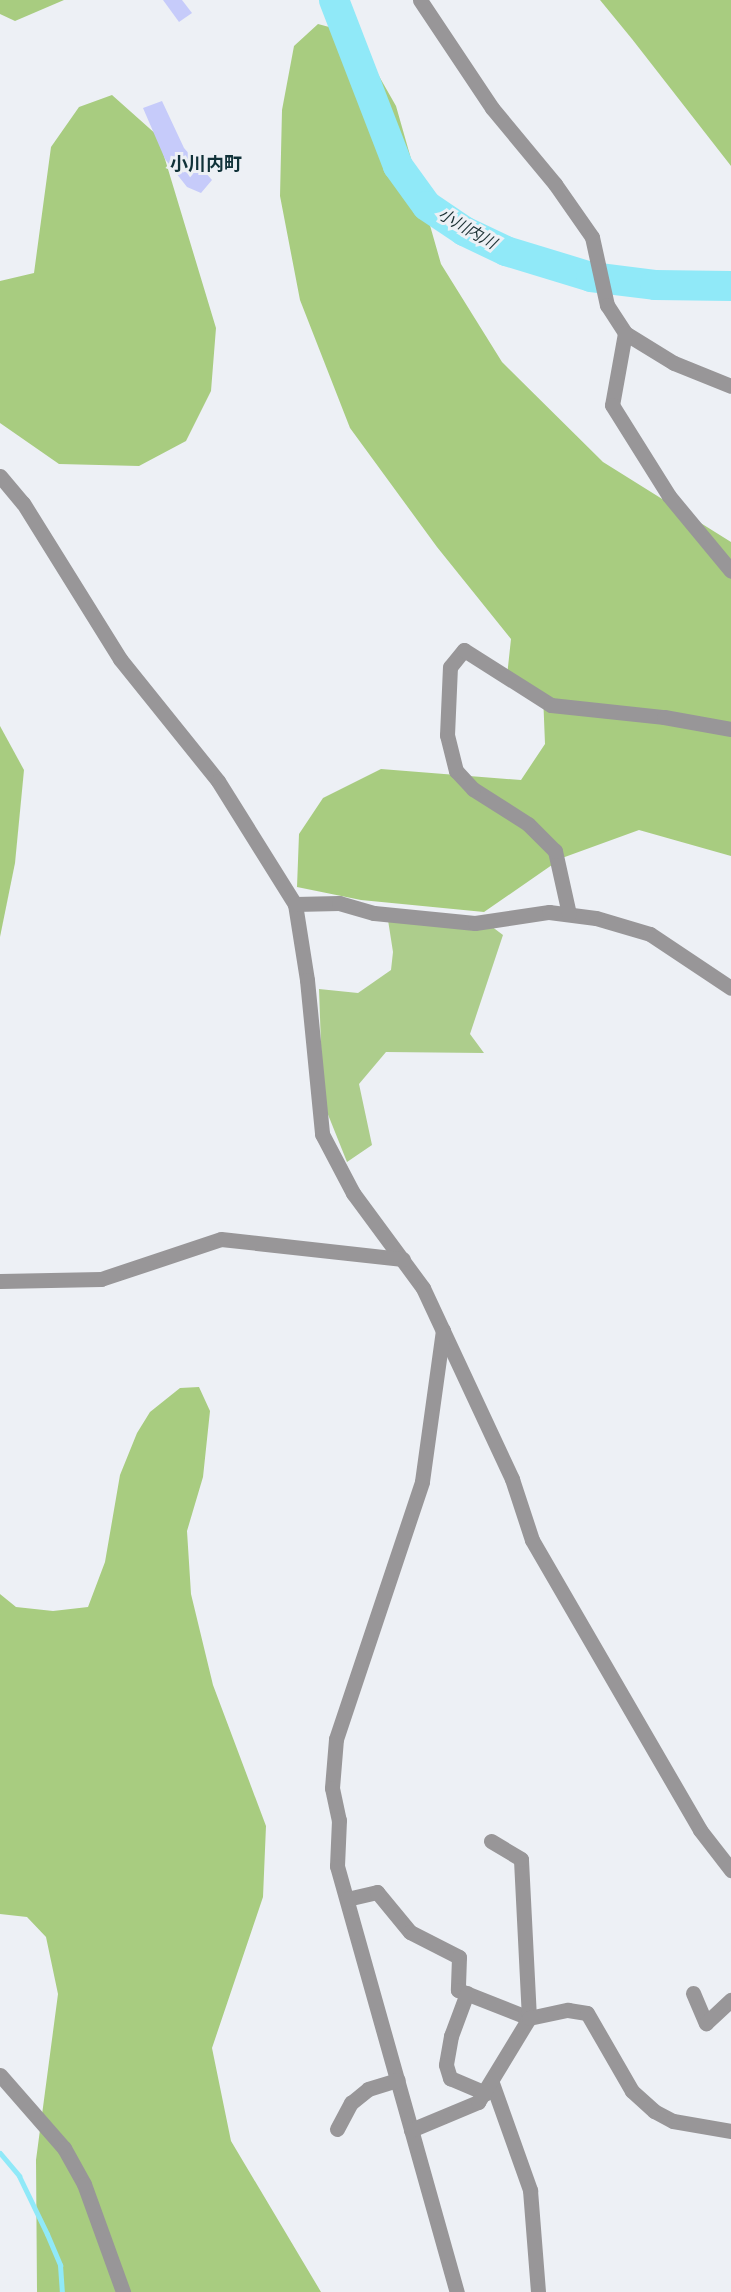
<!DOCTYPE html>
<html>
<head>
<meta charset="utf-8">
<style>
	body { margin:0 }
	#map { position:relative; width:731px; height:2292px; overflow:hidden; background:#edf0f5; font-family:Rubik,"Noto Sans JP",sans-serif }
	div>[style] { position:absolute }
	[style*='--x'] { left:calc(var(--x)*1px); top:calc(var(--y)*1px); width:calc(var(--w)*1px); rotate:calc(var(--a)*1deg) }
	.green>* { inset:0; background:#adcd8c }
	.forest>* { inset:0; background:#a8cc80 }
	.stream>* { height:5px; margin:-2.5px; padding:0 2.5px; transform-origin:2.5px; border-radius:2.5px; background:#90e9f8 }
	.river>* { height:30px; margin:-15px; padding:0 15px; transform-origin:15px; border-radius:15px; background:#90e9f8 }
	.building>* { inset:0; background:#c6cbfa }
	.minor>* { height:15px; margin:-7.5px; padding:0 7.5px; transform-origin:7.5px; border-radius:7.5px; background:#989698 }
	span { translate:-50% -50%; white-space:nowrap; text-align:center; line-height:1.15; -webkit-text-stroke:6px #edf0f5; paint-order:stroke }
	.water-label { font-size:16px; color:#1a2f32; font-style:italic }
	.quarter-label { font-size:18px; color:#113239; font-weight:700 }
</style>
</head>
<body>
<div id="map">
	<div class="green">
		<i style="clip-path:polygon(388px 920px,440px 927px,491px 926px,503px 935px,470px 1034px,484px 1053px,386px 1052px,359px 1084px,372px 1145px,347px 1162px,323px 1102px,319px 989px,358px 993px,391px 970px,393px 952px)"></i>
	</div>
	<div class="forest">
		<i style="clip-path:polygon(0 0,64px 0,15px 21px,0 14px)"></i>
		<i style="clip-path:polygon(600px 0,731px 0,731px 166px,632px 39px)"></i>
		<i style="clip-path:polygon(318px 24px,344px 31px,367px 55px,396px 106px,441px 264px,502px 362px,603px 462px,731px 542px,731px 856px,639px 830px,562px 858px,484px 912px,361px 900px,297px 887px,299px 834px,323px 798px,381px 769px,521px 780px,545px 744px,543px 694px,507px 676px,511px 639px,437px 547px,350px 428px,300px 300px,280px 196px,282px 110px,294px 46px)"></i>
		<i style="clip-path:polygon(112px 95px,158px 136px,216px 328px,211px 391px,186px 441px,139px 466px,59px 464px,0 423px,0 281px,34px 273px,51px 147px,79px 107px)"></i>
		<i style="clip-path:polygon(0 726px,24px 770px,15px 863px,0 937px)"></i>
		<i style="clip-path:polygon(199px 1387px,210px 1411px,203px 1477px,187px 1531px,191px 1594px,213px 1685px,266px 1826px,263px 1897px,212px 2048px,231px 2141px,321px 2292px,37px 2292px,36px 2160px,58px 1994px,46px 1937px,27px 1917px,0 1914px,0 1594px,16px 1607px,53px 1611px,88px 1607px,105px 1562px,120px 1475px,137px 1433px,150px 1412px,180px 1388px)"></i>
	</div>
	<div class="stream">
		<i style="--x:0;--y:2153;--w:30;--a:50"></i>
		<i style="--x:19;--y:2176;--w:64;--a:64.2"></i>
		<i style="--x:47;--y:2234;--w:34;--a:67"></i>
		<i style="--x:60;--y:2265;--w:27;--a:86"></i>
	</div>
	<div class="river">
		<i style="--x:334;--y:0;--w:178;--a:68.9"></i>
		<i style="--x:398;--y:166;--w:49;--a:54.1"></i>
		<i style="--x:427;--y:206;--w:45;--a:34"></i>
		<i style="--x:464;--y:231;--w:47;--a:25.5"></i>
		<i style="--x:506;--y:251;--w:89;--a:17"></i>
		<i style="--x:591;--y:277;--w:64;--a:7.1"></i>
		<i style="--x:655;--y:285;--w:76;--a:0.8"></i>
	</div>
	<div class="building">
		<i style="clip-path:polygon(163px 0,182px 0,192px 13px,179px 22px)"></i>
		<i style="clip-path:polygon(162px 101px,184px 148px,212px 180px,201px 193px,187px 187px,165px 159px,143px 108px)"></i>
	</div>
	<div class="minor">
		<i style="--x:420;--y:0;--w:130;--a:56.3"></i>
		<i style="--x:492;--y:108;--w:99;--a:50.3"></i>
		<i style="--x:555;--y:184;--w:65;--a:55.1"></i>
		<i style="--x:592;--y:237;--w:70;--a:77.6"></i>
		<i style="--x:607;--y:305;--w:33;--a:57"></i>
		<i style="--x:625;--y:333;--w:57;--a:31.5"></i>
		<i style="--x:674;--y:363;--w:61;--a:22"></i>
		<i style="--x:625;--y:333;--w:73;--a:100.2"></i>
		<i style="--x:612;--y:405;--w:107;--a:57.9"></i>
		<i style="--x:669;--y:496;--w:97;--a:50.4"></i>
		<i style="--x:0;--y:476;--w:35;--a:50"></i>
		<i style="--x:23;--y:503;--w:184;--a:58.1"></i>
		<i style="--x:120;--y:659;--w:156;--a:51.2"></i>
		<i style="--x:218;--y:781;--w:145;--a:58"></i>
		<i style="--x:295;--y:904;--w:77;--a:81"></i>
		<i style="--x:307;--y:980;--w:155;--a:84.4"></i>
		<i style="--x:322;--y:1134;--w:67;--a:62.3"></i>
		<i style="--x:353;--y:1193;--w:118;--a:53.6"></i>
		<i style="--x:423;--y:1288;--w:211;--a:65"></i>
		<i style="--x:512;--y:1479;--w:64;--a:71.8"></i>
		<i style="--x:532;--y:1540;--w:335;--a:59.9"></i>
		<i style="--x:700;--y:1830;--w:51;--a:52.2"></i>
		<i style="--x:295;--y:904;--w:44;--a:-1.3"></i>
		<i style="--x:339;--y:903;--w:36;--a:16"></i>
		<i style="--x:374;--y:913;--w:101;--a:5.7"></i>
		<i style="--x:475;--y:923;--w:75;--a:-8.5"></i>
		<i style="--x:549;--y:912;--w:47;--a:7.3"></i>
		<i style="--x:596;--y:918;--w:56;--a:16.5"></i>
		<i style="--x:650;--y:934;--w:97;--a:33.7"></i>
		<i style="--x:569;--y:914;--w:65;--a:-102.5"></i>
		<i style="--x:555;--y:851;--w:38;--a:-135"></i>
		<i style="--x:528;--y:824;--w:65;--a:-147.5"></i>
		<i style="--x:473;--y:789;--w:25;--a:-133"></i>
		<i style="--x:456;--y:771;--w:37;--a:-104"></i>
		<i style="--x:447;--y:735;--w:68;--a:-87.5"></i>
		<i style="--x:450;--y:667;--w:22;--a:-51"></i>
		<i style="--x:464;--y:650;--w:103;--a:32.3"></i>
		<i style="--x:551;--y:705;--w:114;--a:6.1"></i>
		<i style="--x:664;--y:717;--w:68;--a:10.2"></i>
		<i style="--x:0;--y:1281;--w:101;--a:-1.1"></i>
		<i style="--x:101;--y:1279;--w:126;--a:-18.4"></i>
		<i style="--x:221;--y:1239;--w:183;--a:6.3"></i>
		<i style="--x:443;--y:1330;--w:153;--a:97.9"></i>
		<i style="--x:422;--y:1482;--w:271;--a:108.5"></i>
		<i style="--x:336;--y:1739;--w:49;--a:94.7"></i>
		<i style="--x:332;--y:1788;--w:33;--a:78"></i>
		<i style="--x:339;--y:1820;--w:46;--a:92.5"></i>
		<i style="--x:337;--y:1866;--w:443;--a:74.3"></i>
		<i style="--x:347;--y:1899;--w:31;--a:-13"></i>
		<i style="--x:377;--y:1892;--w:52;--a:50.5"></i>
		<i style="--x:410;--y:1932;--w:55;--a:27"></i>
		<i style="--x:459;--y:1957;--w:33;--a:92"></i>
		<i style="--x:458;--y:1990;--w:76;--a:21.5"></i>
		<i style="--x:529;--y:2018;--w:159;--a:-92.9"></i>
		<i style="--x:521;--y:1859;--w:35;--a:-149"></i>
		<i style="--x:467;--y:1993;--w:46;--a:110.4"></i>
		<i style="--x:451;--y:2036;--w:29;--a:100"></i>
		<i style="--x:446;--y:2065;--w:14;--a:73"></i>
		<i style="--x:450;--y:2078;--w:39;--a:23"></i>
		<i style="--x:693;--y:1993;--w:33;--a:67"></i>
		<i style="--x:706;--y:2023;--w:34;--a:-43"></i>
		<i style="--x:0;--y:2075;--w:97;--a:48.8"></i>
		<i style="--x:64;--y:2148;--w:41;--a:60.9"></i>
		<i style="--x:84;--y:2184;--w:115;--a:70.1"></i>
		<i style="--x:492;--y:2083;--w:114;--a:70.4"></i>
		<i style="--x:530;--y:2190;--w:102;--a:85.5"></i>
		<i style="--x:337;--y:2129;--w:30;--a:-62"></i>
		<i style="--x:351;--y:2103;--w:22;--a:-39"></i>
		<i style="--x:368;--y:2089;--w:31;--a:-17"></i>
		<i style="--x:411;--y:2130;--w:73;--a:-22.7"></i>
		<i style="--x:478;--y:2102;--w:98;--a:-58.7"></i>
		<i style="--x:529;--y:2018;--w:40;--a:-12"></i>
		<i style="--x:568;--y:2010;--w:19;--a:9"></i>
		<i style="--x:587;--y:2013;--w:90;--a:60"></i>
		<i style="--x:632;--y:2091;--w:30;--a:42"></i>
		<i style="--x:654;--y:2111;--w:21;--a:28"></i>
		<i style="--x:673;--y:2121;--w:59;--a:9.8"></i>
	</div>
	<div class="water-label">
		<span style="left:467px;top:229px;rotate:30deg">小川内川</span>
	</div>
	<div class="quarter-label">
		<span style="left:206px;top:164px">小川内町</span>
	</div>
</div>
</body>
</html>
